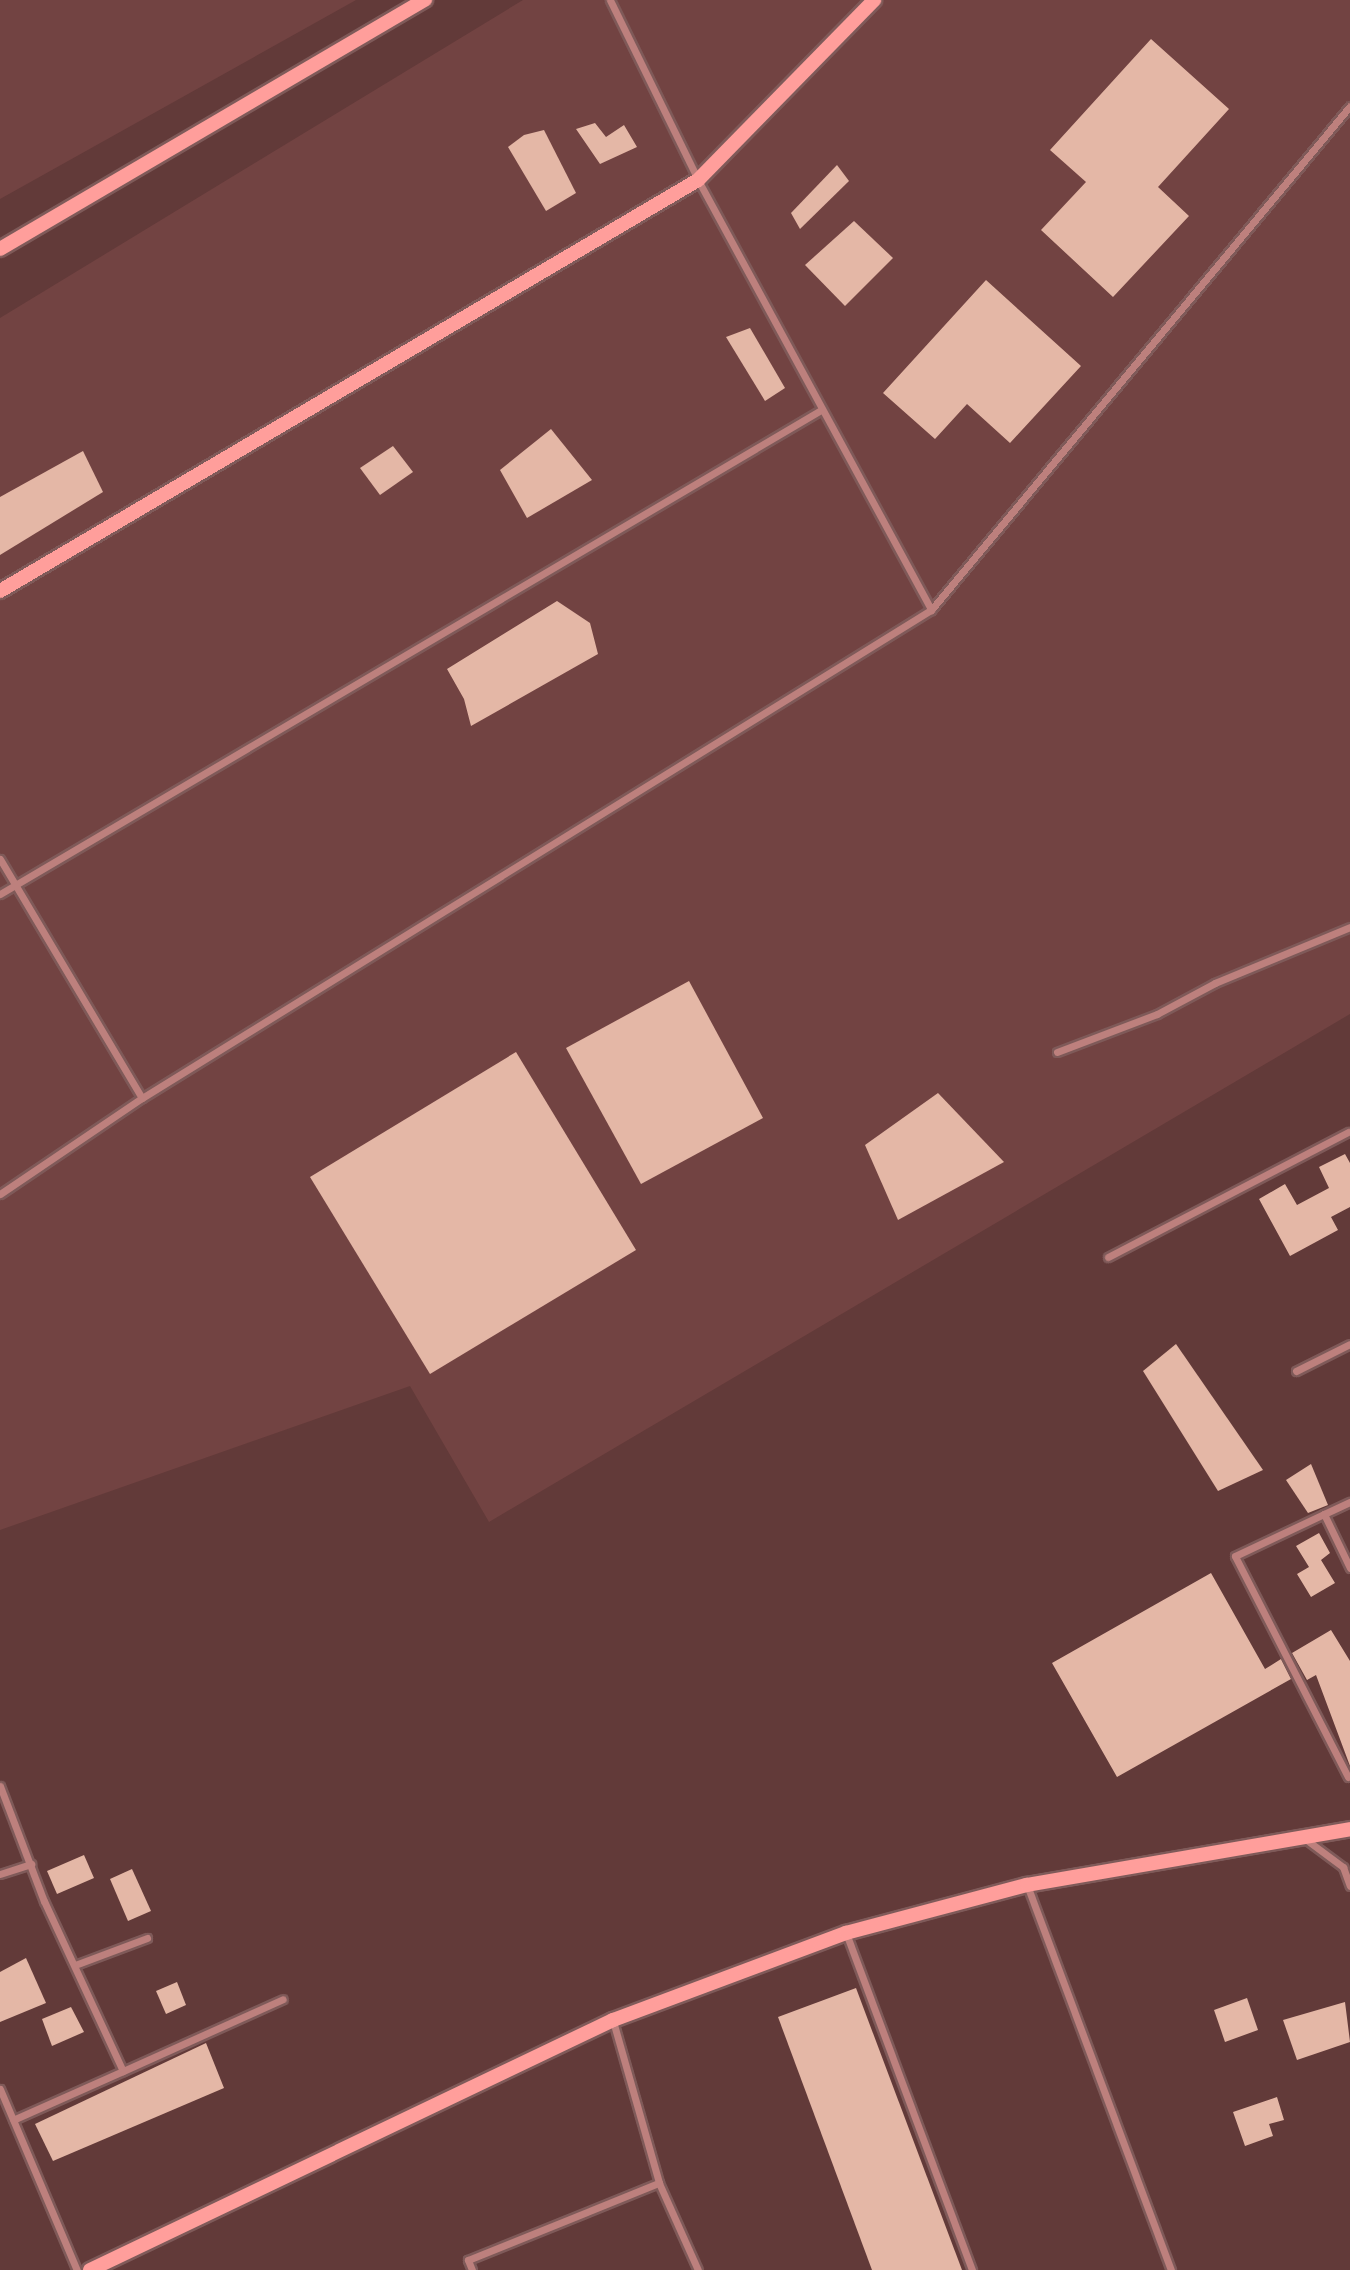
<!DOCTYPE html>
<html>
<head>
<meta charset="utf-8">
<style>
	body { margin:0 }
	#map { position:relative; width:1350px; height:2270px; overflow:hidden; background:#623a39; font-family:Signika,sans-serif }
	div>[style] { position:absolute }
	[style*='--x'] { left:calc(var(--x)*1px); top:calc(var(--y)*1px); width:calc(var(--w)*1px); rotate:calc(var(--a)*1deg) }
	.built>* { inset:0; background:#724342 }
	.building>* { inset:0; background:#e4b7a6 }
	.roads { filter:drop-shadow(2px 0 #7f5a59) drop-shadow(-2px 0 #7f5a59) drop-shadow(0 2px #7f5a59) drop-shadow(0 -2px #7f5a59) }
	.street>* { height:7px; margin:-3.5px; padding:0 3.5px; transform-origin:3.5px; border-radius:3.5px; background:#bd807d }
	.secondary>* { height:14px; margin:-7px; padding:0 7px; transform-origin:7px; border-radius:7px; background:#ff9e9b }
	span { translate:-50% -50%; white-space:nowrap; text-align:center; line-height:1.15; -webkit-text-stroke:7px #3a2726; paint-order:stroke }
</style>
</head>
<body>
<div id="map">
	<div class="built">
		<i style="clip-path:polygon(0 0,356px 0,0 199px)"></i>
		<i style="clip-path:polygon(523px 0,1350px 0,1350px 1014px,489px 1522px,410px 1386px,0 1530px,0 318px)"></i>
	</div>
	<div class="building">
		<i style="clip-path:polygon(1151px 39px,1229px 109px,1158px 187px,1189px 216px,1113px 297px,1041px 230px,1086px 182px,1050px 150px)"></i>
		<i style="clip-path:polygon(595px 123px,606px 137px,624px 125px,637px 147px,600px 164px,576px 129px)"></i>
		<i style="clip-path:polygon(544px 130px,576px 193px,546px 211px,508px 147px,524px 135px)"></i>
		<i style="clip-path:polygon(837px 165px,849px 181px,800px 229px,791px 213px)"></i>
		<i style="clip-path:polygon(854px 221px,893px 258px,845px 306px,805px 265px)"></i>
		<i style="clip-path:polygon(986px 280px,1081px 366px,1010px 443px,967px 404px,935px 439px,883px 393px)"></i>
		<i style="clip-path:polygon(750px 328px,785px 388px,765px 401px,726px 337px)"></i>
		<i style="clip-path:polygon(551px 429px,592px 480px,527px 518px,500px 470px)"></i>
		<i style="clip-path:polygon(393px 446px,413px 472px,380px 495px,360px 468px)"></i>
		<i style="clip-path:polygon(83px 451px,103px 492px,0 555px,0 497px)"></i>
		<i style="clip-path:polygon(557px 601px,590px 623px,598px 654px,471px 726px,464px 699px,447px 669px)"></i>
		<i style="clip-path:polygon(689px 981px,763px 1118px,641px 1184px,566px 1048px)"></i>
		<i style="clip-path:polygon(516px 1052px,636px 1250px,430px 1374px,310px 1177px)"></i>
		<i style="clip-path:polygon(938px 1093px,1004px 1162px,898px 1220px,865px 1145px)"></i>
		<i style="clip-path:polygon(1345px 1154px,1350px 1163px,1350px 1207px,1331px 1217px,1338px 1230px,1290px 1256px,1259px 1199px,1285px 1184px,1297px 1205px,1329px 1188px,1319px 1167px)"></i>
		<i style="clip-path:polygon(1176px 1344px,1263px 1470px,1218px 1491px,1143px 1371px)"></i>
		<i style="clip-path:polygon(1311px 1464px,1328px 1505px,1308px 1513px,1286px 1480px)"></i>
		<i style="clip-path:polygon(1319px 1533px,1330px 1553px,1321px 1560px,1335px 1583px,1311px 1597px,1297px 1574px,1309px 1567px,1296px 1546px)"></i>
		<i style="clip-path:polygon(1211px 1573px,1265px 1669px,1281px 1659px,1291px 1679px,1117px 1777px,1052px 1663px)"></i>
		<i style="clip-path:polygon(1331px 1630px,1350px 1661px,1350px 1766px,1316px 1675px,1307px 1680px,1292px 1653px)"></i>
		<i style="clip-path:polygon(84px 1855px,94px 1878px,57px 1894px,47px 1871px)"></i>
		<i style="clip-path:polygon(132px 1869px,151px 1911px,128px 1921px,110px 1879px)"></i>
		<i style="clip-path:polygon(26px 1958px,46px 2003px,0 2022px,0 1972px)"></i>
		<i style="clip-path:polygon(177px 1982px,186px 2005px,166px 2014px,156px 1991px)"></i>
		<i style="clip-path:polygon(856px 1988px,962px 2270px,872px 2270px,778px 2017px)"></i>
		<i style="clip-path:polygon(1247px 1998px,1258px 2030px,1225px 2042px,1214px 2010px)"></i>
		<i style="clip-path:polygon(1345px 2002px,1350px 2042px,1297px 2060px,1283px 2020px)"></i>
		<i style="clip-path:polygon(71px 2007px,84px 2032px,52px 2046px,42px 2019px)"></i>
		<i style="clip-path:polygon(206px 2043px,224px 2088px,53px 2161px,35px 2124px)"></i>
		<i style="clip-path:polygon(1277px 2097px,1284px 2120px,1269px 2124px,1273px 2136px,1245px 2146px,1233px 2112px)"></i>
	</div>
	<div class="roads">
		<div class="street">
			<i style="--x:610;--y:0;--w:200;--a:63.9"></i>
			<i style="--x:698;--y:180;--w:489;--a:61.5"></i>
			<i style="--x:0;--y:859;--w:278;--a:59.3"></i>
			<i style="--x:0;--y:894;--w:953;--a:-30.52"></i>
			<i style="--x:1057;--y:1052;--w:107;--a:-20.8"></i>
			<i style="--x:1157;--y:1014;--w:66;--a:-28.1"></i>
			<i style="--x:1215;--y:983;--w:146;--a:-22.5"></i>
			<i style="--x:0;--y:1194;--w:171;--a:-34.1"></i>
			<i style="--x:142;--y:1098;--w:928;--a:-31.74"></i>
			<i style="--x:931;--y:610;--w:655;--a:-50.26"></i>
			<i style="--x:1108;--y:1257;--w:271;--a:-27.5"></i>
			<i style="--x:1296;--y:1371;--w:60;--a:-26.6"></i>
			<i style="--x:1324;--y:1514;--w:29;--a:-25"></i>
			<i style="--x:1348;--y:1777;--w:248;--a:-117.1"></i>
			<i style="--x:1235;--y:1556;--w:98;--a:-25.3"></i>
			<i style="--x:1324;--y:1514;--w:60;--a:64.3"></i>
			<i style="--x:0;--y:1786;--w:123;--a:69.1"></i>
			<i style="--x:44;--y:1901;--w:187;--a:65.1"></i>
			<i style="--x:123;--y:2071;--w:120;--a:156"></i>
			<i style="--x:1304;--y:1838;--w:49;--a:36.6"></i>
			<i style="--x:1343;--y:1867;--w:20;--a:70"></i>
			<i style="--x:0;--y:1874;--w:33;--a:-18"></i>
			<i style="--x:1027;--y:1885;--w:411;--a:69.5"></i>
			<i style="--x:846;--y:1933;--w:360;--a:69.5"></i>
			<i style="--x:75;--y:1965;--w:77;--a:-20.6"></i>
			<i style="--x:613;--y:2021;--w:168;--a:74.1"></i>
			<i style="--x:659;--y:2183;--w:95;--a:65.9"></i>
			<i style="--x:123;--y:2071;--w:175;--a:-24.2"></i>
			<i style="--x:0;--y:2089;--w:197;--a:67"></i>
			<i style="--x:472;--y:2270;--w:11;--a:-112"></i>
			<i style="--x:468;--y:2260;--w:206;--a:-22"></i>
		</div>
		<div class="secondary">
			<i style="--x:0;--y:249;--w:493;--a:-30.4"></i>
			<i style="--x:0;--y:591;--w:810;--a:-30.49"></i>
			<i style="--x:698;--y:180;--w:252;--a:-45.6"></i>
			<i style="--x:90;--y:2270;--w:580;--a:-25.55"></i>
			<i style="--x:613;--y:2020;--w:249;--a:-20.5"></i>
			<i style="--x:846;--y:1933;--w:187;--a:-14.9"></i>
			<i style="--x:1027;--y:1885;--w:328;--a:-9.8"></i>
		</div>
	</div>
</div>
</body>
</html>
